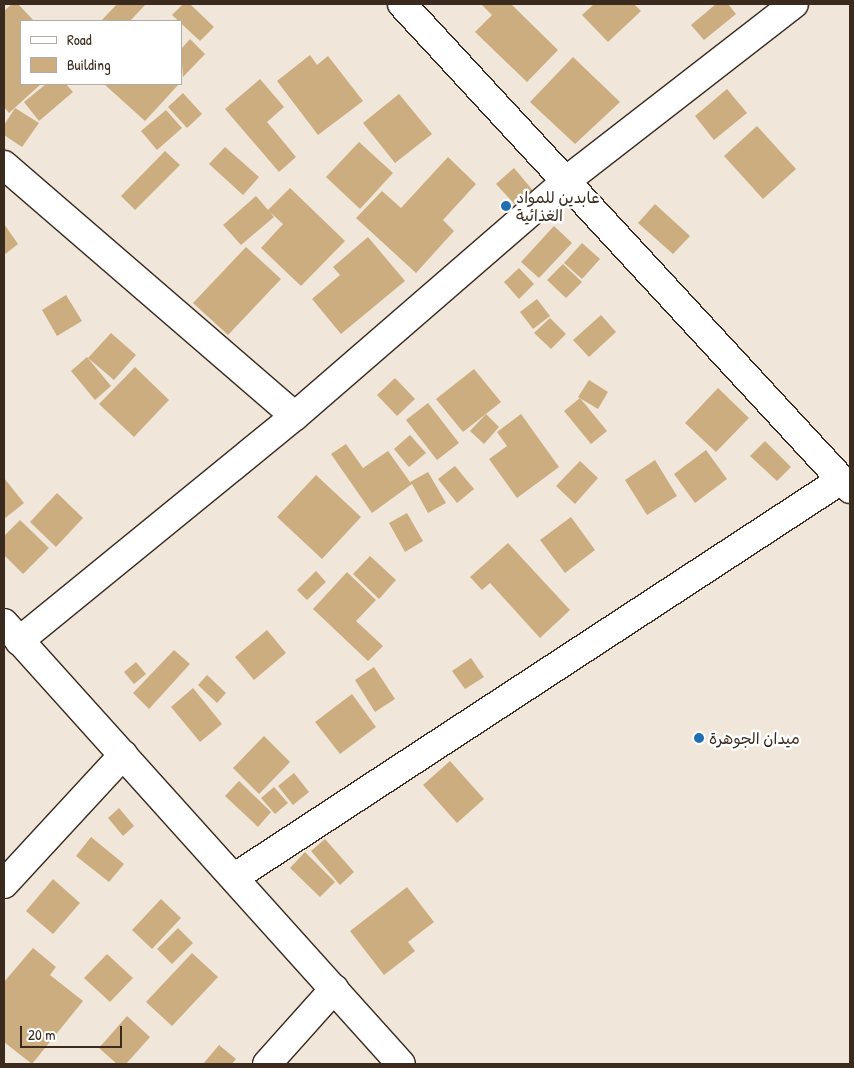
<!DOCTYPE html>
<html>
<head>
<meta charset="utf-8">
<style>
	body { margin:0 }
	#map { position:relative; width:854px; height:1068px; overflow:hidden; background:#f0e6d9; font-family:"Patrick Hand","Playpen Sans Arabic",sans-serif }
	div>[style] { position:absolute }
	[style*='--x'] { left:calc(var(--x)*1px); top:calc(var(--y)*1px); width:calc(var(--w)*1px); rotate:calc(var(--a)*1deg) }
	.building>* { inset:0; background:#ccad80 }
	.roads { filter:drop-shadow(1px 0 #3b2a1e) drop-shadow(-1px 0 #3b2a1e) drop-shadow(0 1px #3b2a1e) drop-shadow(0 -1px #3b2a1e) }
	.minor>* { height:28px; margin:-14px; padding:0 14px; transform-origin:14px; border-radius:14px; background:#fff }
	.dots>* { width:14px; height:14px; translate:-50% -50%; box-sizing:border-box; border:2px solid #fff; border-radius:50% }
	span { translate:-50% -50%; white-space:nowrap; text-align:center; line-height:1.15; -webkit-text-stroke:5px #fff; paint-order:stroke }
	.poi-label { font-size:16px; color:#3b2a1e }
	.left { translate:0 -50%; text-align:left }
	.frame { position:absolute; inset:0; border:5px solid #3b2a1e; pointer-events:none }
	.legend { position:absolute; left:20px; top:20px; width:162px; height:65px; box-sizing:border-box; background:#fff; border:1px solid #b1aaa5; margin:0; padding:6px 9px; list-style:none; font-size:15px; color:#3b2a1e }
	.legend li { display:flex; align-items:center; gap:10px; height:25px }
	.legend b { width:25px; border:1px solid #b1aaa5 }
	.scale { position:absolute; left:20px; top:1026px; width:102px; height:22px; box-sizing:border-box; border:2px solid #3b2a1e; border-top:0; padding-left:6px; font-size:15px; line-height:18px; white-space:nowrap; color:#3b2a1e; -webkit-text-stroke:4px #fff; paint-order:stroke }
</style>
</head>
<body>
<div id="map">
	<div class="building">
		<i style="clip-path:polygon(12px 4px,18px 4px,34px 21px,21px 21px,21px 84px,41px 84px,9px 113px,4px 107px,4px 11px)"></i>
		<i style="clip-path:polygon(117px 4px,143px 4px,145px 5px,130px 21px,101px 21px)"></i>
		<i style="clip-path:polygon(183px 4px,190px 4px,214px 27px,200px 41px,172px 15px)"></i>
		<i style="clip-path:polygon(481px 4px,511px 4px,558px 50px,527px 82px,475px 32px,492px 15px)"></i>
		<i style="clip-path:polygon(594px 4px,634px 4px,641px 11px,608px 42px,582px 15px)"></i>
		<i style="clip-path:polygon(716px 4px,728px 4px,736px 14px,704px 40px,691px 25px)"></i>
		<i style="clip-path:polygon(190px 39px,205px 54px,183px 77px,181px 49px)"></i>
		<i style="clip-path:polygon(310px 55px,317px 65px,328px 56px,363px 101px,318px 135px,277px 81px)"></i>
		<i style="clip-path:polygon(573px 57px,620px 102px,575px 144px,530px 102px)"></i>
		<i style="clip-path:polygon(260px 79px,284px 107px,267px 122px,296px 157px,279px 172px,225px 109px)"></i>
		<i style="clip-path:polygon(46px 84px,66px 84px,73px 92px,39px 121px,24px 102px)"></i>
		<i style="clip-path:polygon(104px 84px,179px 84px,145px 121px)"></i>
		<i style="clip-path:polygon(727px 89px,747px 113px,714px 140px,695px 116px)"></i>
		<i style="clip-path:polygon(183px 93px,202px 114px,187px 128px,168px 107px)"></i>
		<i style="clip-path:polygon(399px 94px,432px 134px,395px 163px,363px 123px)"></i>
		<i style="clip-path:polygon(15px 108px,39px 123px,22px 147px,4px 135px,4px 125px)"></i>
		<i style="clip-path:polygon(166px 110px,182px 128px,157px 150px,141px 131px)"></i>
		<i style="clip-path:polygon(757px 126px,796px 169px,763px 199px,724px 156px)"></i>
		<i style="clip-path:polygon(359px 142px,393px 173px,360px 209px,326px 177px)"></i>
		<i style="clip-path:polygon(225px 147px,259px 177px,243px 195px,209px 164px)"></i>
		<i style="clip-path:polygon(165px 151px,180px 165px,135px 210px,121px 196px)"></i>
		<i style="clip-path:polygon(448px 157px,476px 184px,443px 220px,454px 231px,416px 273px,356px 218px,382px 191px,401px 208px)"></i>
		<i style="clip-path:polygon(514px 168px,535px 193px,518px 208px,496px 184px)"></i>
		<i style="clip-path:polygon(290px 188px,345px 241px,301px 286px,261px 248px,283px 224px,270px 212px,274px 217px,241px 245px,223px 225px,256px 196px,268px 210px)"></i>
		<i style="clip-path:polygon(655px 204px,690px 236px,673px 254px,638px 223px)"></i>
		<i style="clip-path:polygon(4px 224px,18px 244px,4px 255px)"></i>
		<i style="clip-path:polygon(554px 226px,572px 243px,539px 278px,521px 262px)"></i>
		<i style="clip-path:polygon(368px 237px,405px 281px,341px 334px,312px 299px,340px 275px,333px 267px)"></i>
		<i style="clip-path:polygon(582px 243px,600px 259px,582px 279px,564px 263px)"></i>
		<i style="clip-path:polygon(246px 247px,281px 279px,228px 335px,193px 303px)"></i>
		<i style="clip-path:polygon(563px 264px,582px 282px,566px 298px,547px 280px)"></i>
		<i style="clip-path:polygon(519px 268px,534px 284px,519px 299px,504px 282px)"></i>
		<i style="clip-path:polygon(66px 295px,82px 321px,57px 336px,42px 310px)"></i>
		<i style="clip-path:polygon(537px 299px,550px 316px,533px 329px,520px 312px)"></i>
		<i style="clip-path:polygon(601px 315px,616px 332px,589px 357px,573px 340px)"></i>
		<i style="clip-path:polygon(550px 318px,566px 334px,551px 349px,534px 333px)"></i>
		<i style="clip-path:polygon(111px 333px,136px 355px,114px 380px,88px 358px)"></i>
		<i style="clip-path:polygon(87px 357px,111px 386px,95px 400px,71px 371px)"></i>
		<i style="clip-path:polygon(135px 367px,169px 400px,134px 437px,99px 404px)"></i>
		<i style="clip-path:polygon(474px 369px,501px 402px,463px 432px,436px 399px)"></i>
		<i style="clip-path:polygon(395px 378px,415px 399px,397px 416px,377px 395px)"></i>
		<i style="clip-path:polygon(589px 380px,608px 392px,598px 409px,578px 397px)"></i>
		<i style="clip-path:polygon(718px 388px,749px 418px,716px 452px,685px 423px)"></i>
		<i style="clip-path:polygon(580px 398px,607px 431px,591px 444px,564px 411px)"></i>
		<i style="clip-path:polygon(428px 403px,459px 443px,437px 460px,406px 420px)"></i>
		<i style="clip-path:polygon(486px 414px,499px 427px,484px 444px,470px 431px)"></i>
		<i style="clip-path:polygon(521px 414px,559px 467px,517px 498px,489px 459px,507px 446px,497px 432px)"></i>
		<i style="clip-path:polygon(410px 435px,426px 453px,409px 467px,394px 449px)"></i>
		<i style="clip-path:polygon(765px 441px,791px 467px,777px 481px,750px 456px)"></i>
		<i style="clip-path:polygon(346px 444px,363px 468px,388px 451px,410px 482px,428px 472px,446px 503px,428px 513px,412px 484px,372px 513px,331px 454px)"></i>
		<i style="clip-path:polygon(706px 450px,727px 479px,695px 503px,674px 474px)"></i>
		<i style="clip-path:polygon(655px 460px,677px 496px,647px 515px,625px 480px)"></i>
		<i style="clip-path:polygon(580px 461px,598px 478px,575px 504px,556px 486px)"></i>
		<i style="clip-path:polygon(455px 466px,474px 489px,457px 503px,438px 479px)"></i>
		<i style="clip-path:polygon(316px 475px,361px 517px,322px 559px,277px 517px)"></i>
		<i style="clip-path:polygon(4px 478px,24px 503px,4px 519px)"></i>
		<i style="clip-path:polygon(57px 493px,83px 518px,56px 547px,30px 522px)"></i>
		<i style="clip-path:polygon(407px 513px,423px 541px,405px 552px,389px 523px)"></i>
		<i style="clip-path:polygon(571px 517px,595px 550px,565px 573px,540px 540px)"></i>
		<i style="clip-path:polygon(20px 520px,49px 548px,23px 574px,4px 555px,4px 536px)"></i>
		<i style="clip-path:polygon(508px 543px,570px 610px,540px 638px,490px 583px,482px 590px,470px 577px)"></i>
		<i style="clip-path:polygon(370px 556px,396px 580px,379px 599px,353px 574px)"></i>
		<i style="clip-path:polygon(316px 571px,326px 582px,307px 600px,297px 590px)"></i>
		<i style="clip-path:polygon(347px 572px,376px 600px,356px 621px,383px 646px,368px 661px,313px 609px)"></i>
		<i style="clip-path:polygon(267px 630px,286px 653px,254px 680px,235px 657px)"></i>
		<i style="clip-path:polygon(174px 650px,190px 664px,149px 709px,133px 693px)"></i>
		<i style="clip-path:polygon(471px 658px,484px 677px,465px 689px,452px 671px)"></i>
		<i style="clip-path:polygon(136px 662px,146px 674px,134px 684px,124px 672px)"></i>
		<i style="clip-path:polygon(374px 667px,395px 699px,375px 712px,355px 680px)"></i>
		<i style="clip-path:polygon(207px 675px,226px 693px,217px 703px,198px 685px)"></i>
		<i style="clip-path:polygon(193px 688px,222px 724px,200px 742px,171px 707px)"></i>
		<i style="clip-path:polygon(352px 694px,376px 727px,340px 754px,315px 722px)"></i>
		<i style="clip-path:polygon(264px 736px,290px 762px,259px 794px,233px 768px)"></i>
		<i style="clip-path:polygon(450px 761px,484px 799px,457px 823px,423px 785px)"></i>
		<i style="clip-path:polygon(294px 773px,309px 792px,293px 805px,278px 786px)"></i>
		<i style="clip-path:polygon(239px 781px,271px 812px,258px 827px,225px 796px)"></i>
		<i style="clip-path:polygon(274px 787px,288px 803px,275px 814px,261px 798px)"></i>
		<i style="clip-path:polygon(119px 808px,134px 826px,123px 836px,108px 818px)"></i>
		<i style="clip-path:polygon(91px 837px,124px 864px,109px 882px,76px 856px)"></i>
		<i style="clip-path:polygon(325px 839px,354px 872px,340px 885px,311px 851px)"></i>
		<i style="clip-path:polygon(305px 852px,335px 882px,320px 897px,290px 868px)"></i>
		<i style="clip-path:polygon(53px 879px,80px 903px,53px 934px,26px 911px)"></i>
		<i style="clip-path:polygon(407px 887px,434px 922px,408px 942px,415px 951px,384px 975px,350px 931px)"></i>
		<i style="clip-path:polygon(161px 899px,181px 918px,152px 949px,132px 930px)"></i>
		<i style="clip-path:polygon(178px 928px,193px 943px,172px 964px,157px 949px)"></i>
		<i style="clip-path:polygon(33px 948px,56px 967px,50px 975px,83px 1001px,32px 1064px,4px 1042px,4px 982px)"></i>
		<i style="clip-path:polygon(192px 953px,218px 977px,172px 1026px,146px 1002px)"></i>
		<i style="clip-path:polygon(107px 954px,133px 978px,110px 1002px,84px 978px)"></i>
		<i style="clip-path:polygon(127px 1016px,150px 1037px,126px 1064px,117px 1064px,99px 1048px)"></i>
		<i style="clip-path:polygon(219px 1045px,236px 1059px,232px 1064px,203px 1064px)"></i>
	</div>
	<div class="roads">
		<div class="minor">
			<i style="--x:402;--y:4;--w:660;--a:47.27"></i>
			<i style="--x:4;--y:165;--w:384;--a:40.8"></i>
			<i style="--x:4;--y:623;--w:593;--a:48.01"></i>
			<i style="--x:19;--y:641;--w:356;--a:-39.2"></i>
			<i style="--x:295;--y:416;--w:360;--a:-40.9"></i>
			<i style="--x:567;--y:180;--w:287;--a:-37.8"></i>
			<i style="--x:235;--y:877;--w:724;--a:-33.23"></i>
			<i style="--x:4;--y:884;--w:176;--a:-47.3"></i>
			<i style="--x:267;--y:1064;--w:101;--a:-48.2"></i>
		</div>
	</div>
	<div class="dots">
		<i style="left:506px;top:206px;background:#1f6fb2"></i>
		<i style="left:699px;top:738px;background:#1f6fb2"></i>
	</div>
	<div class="poi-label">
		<span class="left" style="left:516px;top:206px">عابدين للمواد<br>الغذائية</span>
		<span class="left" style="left:709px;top:738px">ميدان الجوهرة</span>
	</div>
	<div class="frame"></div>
	<ul class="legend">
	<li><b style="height:6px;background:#fff"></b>Road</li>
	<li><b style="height:14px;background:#ccad80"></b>Building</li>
	</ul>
	<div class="scale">20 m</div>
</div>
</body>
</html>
